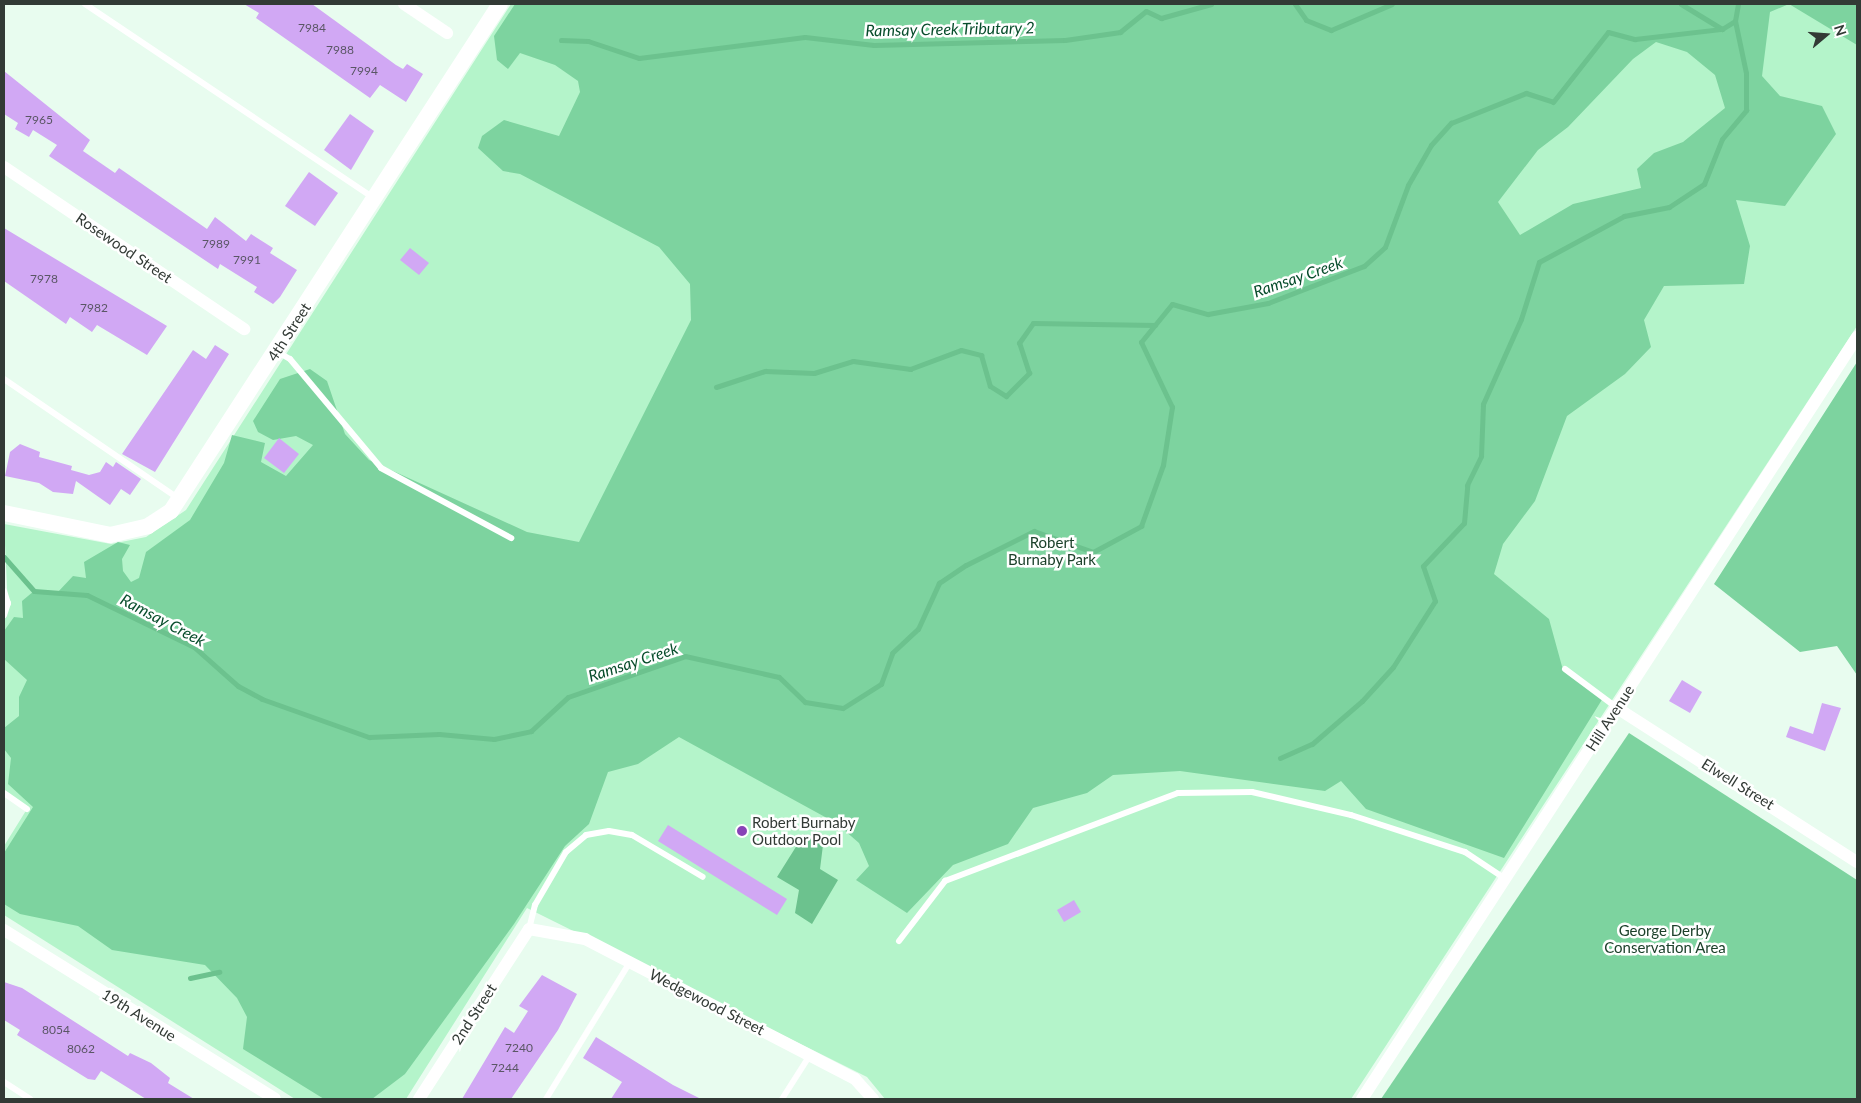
<!DOCTYPE html>
<html>
<head>
<meta charset="utf-8">
<style>
	body { margin:0 }
	#map { position:relative; width:1861px; height:1103px; overflow:hidden; background:#e8fcef; font-family:Lato,sans-serif }
	div>[style] { position:absolute }
	[style*='--x'] { left:calc(var(--x)*1px); top:calc(var(--y)*1px); width:calc(var(--w)*1px); rotate:calc(var(--a)*1deg) }
	.green>* { inset:0; background:#b4f4ca }
	.forest>* { inset:0; background:#7dd39f }
	.water>* { inset:0; background:#6cc28e }
	.stream>* { height:5px; margin:-2.5px; padding:0 2.5px; transform-origin:2.5px; border-radius:2.5px; background:#6cc28e }
	.building>* { inset:0; background:#d1a8f4 }
	.service>* { height:6px; margin:-3px; padding:0 3px; transform-origin:3px; border-radius:3px; background:#fff }
	.minor>* { height:12px; margin:-6px; padding:0 6px; transform-origin:6px; border-radius:6px; background:#fff }
	.tertiary>* { height:16px; margin:-8px; padding:0 8px; transform-origin:8px; border-radius:8px; background:#fff }
	.dots>* { width:14px; height:14px; translate:-50% -50%; box-sizing:border-box; border:2px solid #fff; border-radius:50% }
	span { translate:-50% -50%; white-space:nowrap; text-align:center; line-height:1.15; -webkit-text-stroke:5px #fff; paint-order:stroke }
	.number-label { font-size:12px; color:#5a5665 }
	.number-label span { -webkit-text-stroke-width:0 }
	.street-label { font-size:15px; color:#323a35 }
	.park-label { font-size:15px; color:#1c412b }
	.poi-label { font-size:15px; color:#323a35 }
	.left { translate:0 -50%; text-align:left }
	.water-label { font-size:16px; color:#084d2c; font-style:italic }
	.frame { position:absolute; inset:0; border:5px solid #323a35; pointer-events:none }
	.north { position:absolute; left:1801px; top:10px; width:50px; height:50px; -webkit-text-stroke:4px #fff; paint-order:stroke; rotate:72deg; font-size:14px; font-weight:700; line-height:20px; text-align:center; color:#323a35 }
	.north::after { content:''; display:block; margin:auto; width:18px; height:22px; background:#323a35; clip-path:polygon(50% 0,100% 100%,50% 72%,0 100%) }
</style>
</head>
<body>
<div id="map">
	<div class="green">
		<i style="clip-path:polygon(511px 4px,1857px 4px,1857px 326px,1351px 1099px,885px 1099px,867px 1077px,527px 908px,406px 1099px,295px 1099px,4px 915px,4px 846px,27px 809px,4px 793px,4px 615px,8px 608px,4px 524px,111px 544px,146px 537px,186px 510px)"></i>
	</div>
	<div class="forest">
		<i style="clip-path:polygon(evenodd,515px 4px,1857px 4px,1857px 45px,1789px 4px,1770px 12px,1762px 76px,1780px 96px,1822px 106px,1836px 134px,1785px 206px,1736px 200px,1750px 246px,1744px 284px,1664px 286px,1644px 320px,1651px 347px,1625px 374px,1567px 416px,1535px 501px,1503px 544px,1494px 574px,1549px 619px,1563px 670px,1603px 698px,1504px 858px,1366px 809px,1341px 781px,1325px 791px,1180px 771px,1113px 775px,1087px 793px,1033px 808px,1008px 844px,953px 865px,907px 913px,856px 880px,869px 866px,859px 843px,836px 823px,679px 737px,638px 764px,608px 772px,589px 824px,565px 846px,514px 924px,405px 1074px,372px 1099px,324px 1099px,243px 1049px,247px 1017px,237px 998px,205px 965px,112px 950px,78px 926px,20px 914px,4px 904px,4px 853px,33px 807px,8px 784px,11px 758px,4px 749px,4px 728px,19px 716px,19px 697px,27px 680px,4px 659px,4px 631px,14px 617px,23px 618px,22px 601px,34px 591px,57px 593px,73px 576px,86px 578px,84px 562px,118px 542px,130px 545px,122px 559px,123px 571px,131px 582px,139px 578px,146px 552px,190px 520px,224px 463px,232px 435px,265px 443px,261px 462px,286px 476px,313px 445px,296px 436px,273px 440px,258px 432px,253px 421px,280px 379px,310px 369px,327px 381px,345px 434px,369px 460px,527px 532px,579px 542px,691px 320px,690px 284px,659px 247px,520px 174px,503px 171px,478px 148px,482px 136px,504px 120px,559px 136px,580px 92px,578px 81px,555px 65px,520px 53px,508px 69px,497px 60px,494px 36px,515px 4px,1656px 42px,1687px 52px,1715px 75px,1725px 108px,1683px 142px,1654px 153px,1637px 169px,1641px 188px,1573px 204px,1520px 235px,1498px 202px,1538px 150px,1568px 127px,1633px 59px,1656px 42px)"></i>
		<i style="clip-path:polygon(1857px 362px,1857px 675px,1837px 646px,1800px 652px,1714px 584px)"></i>
		<i style="clip-path:polygon(1629px 733px,1857px 880px,1857px 1099px,1381px 1099px)"></i>
	</div>
	<div class="water">
		<i style="clip-path:polygon(804px 834px,823px 845px,820px 869px,838px 880px,812px 924px,795px 913px,799px 890px,777px 877px)"></i>
	</div>
	<div class="stream">
		<i style="--x:1295;--y:4;--w:19;--a:55"></i>
		<i style="--x:1306;--y:20;--w:27;--a:22"></i>
		<i style="--x:1331;--y:30;--w:66;--a:-23.1"></i>
		<i style="--x:1681;--y:4;--w:48;--a:31.4"></i>
		<i style="--x:561;--y:40;--w:27;--a:2"></i>
		<i style="--x:588;--y:41;--w:54;--a:18.4"></i>
		<i style="--x:639;--y:58;--w:167;--a:-7.2"></i>
		<i style="--x:805;--y:37;--w:69;--a:6.6"></i>
		<i style="--x:874;--y:45;--w:191;--a:-1.5"></i>
		<i style="--x:1065;--y:40;--w:56;--a:-8.3"></i>
		<i style="--x:1120;--y:32;--w:33;--a:-39"></i>
		<i style="--x:1146;--y:11;--w:17;--a:25"></i>
		<i style="--x:1161;--y:18;--w:52;--a:-15.6"></i>
		<i style="--x:716;--y:387;--w:52;--a:-18.1"></i>
		<i style="--x:765;--y:371;--w:49;--a:2.3"></i>
		<i style="--x:814;--y:373;--w:41;--a:-17.1"></i>
		<i style="--x:853;--y:361;--w:58;--a:8"></i>
		<i style="--x:910;--y:369;--w:54;--a:-20.4"></i>
		<i style="--x:961;--y:350;--w:21;--a:14"></i>
		<i style="--x:981;--y:355;--w:32;--a:74"></i>
		<i style="--x:990;--y:386;--w:19;--a:32"></i>
		<i style="--x:1006;--y:396;--w:33;--a:-45"></i>
		<i style="--x:1029;--y:373;--w:32;--a:-108"></i>
		<i style="--x:1019;--y:343;--w:24;--a:-55"></i>
		<i style="--x:1033;--y:323;--w:122;--a:0.9"></i>
		<i style="--x:4;--y:557;--w:45;--a:48.6"></i>
		<i style="--x:34;--y:591;--w:53;--a:4.3"></i>
		<i style="--x:87;--y:595;--w:119;--a:25.9"></i>
		<i style="--x:194;--y:647;--w:59;--a:41.6"></i>
		<i style="--x:238;--y:686;--w:27;--a:28"></i>
		<i style="--x:262;--y:699;--w:114;--a:19.6"></i>
		<i style="--x:369;--y:737;--w:70;--a:-2.5"></i>
		<i style="--x:439;--y:734;--w:55;--a:5.2"></i>
		<i style="--x:494;--y:739;--w:38;--a:-12"></i>
		<i style="--x:531;--y:731;--w:50;--a:-42.6"></i>
		<i style="--x:568;--y:697;--w:124;--a:-19.3"></i>
		<i style="--x:685;--y:656;--w:96;--a:12.6"></i>
		<i style="--x:779;--y:677;--w:36;--a:44"></i>
		<i style="--x:805;--y:702;--w:38;--a:9"></i>
		<i style="--x:843;--y:708;--w:45;--a:-32.3"></i>
		<i style="--x:881;--y:684;--w:33;--a:-70"></i>
		<i style="--x:892;--y:653;--w:35;--a:-43"></i>
		<i style="--x:918;--y:629;--w:51;--a:-65.5"></i>
		<i style="--x:939;--y:583;--w:32;--a:-34"></i>
		<i style="--x:966;--y:565;--w:76;--a:-26.6"></i>
		<i style="--x:1034;--y:531;--w:63;--a:19.6"></i>
		<i style="--x:1093;--y:552;--w:55;--a:-28.4"></i>
		<i style="--x:1141;--y:526;--w:65;--a:-70.2"></i>
		<i style="--x:1163;--y:465;--w:59;--a:-81.2"></i>
		<i style="--x:1172;--y:407;--w:72;--a:-115.5"></i>
		<i style="--x:1141;--y:342;--w:49;--a:-50.8"></i>
		<i style="--x:1172;--y:304;--w:37;--a:16"></i>
		<i style="--x:1208;--y:314;--w:61;--a:-10.4"></i>
		<i style="--x:1268;--y:303;--w:103;--a:-21.1"></i>
		<i style="--x:1364;--y:266;--w:28;--a:-42"></i>
		<i style="--x:1385;--y:247;--w:66;--a:-69.6"></i>
		<i style="--x:1408;--y:185;--w:46;--a:-60.1"></i>
		<i style="--x:1431;--y:145;--w:30;--a:-48"></i>
		<i style="--x:1451;--y:123;--w:81;--a:-21.8"></i>
		<i style="--x:1526;--y:93;--w:28;--a:18"></i>
		<i style="--x:1553;--y:102;--w:89;--a:-51.8"></i>
		<i style="--x:1608;--y:32;--w:28;--a:15"></i>
		<i style="--x:1635;--y:39;--w:88;--a:-6.6"></i>
		<i style="--x:1722;--y:29;--w:15;--a:-32"></i>
		<i style="--x:1735;--y:21;--w:17;--a:-80"></i>
		<i style="--x:1280;--y:758;--w:35;--a:-24"></i>
		<i style="--x:1312;--y:744;--w:66;--a:-40.7"></i>
		<i style="--x:1362;--y:701;--w:46;--a:-47.6"></i>
		<i style="--x:1393;--y:667;--w:78;--a:-57.5"></i>
		<i style="--x:1435;--y:601;--w:37;--a:-109"></i>
		<i style="--x:1423;--y:566;--w:59;--a:-46.4"></i>
		<i style="--x:1464;--y:523;--w:38;--a:-85"></i>
		<i style="--x:1467;--y:485;--w:32;--a:-64"></i>
		<i style="--x:1481;--y:456;--w:52;--a:-87.8"></i>
		<i style="--x:1483;--y:404;--w:93;--a:-65.9"></i>
		<i style="--x:1521;--y:319;--w:60;--a:-72.5"></i>
		<i style="--x:1539;--y:262;--w:97;--a:-28.4"></i>
		<i style="--x:1624;--y:216;--w:46;--a:-11.3"></i>
		<i style="--x:1669;--y:207;--w:42;--a:-33.3"></i>
		<i style="--x:1704;--y:184;--w:48;--a:-68.2"></i>
		<i style="--x:1722;--y:139;--w:38;--a:-50"></i>
		<i style="--x:1746;--y:110;--w:37;--a:-90"></i>
		<i style="--x:1746;--y:73;--w:53;--a:-101.9"></i>
		<i style="--x:190;--y:978;--w:30;--a:-12"></i>
	</div>
	<div class="building">
		<i style="clip-path:polygon(244px 4px,312px 4px,396px 65px,403px 69px,407px 64px,423px 74px,406px 102px,380px 85px,370px 98px,256px 18px,259px 13px)"></i>
		<i style="clip-path:polygon(4px 71px,90px 140px,83px 151px,115px 173px,119px 168px,207px 229px,215px 217px,246px 241px,251px 234px,273px 248px,270px 253px,297px 270px,280px 297px,273px 304px,254px 292px,257px 287px,220px 264px,218px 269px,49px 156px,57px 145px,33px 130px,29px 137px,15px 129px,18px 123px,4px 114px)"></i>
		<i style="clip-path:polygon(350px 114px,374px 131px,351px 170px,324px 150px)"></i>
		<i style="clip-path:polygon(309px 172px,338px 193px,315px 226px,285px 206px)"></i>
		<i style="clip-path:polygon(4px 228px,167px 326px,147px 355px,97px 325px,92px 332px,70px 317px,66px 324px,4px 281px)"></i>
		<i style="clip-path:polygon(410px 248px,429px 263px,419px 275px,400px 260px)"></i>
		<i style="clip-path:polygon(215px 345px,229px 354px,155px 472px,122px 454px,193px 350px,206px 359px)"></i>
		<i style="clip-path:polygon(279px 438px,299px 454px,284px 473px,264px 458px)"></i>
		<i style="clip-path:polygon(20px 444px,40px 452px,39px 457px,72px 466px,71px 470px,89px 475px,100px 472px,106px 462px,113px 467px,116px 462px,141px 479px,130px 495px,121px 489px,110px 505px,76px 481px,73px 494px,53px 492px,39px 483px,5px 476px,10px 452px)"></i>
		<i style="clip-path:polygon(1682px 680px,1702px 692px,1690px 713px,1669px 701px)"></i>
		<i style="clip-path:polygon(1822px 703px,1841px 708px,1825px 751px,1786px 737px,1790px 726px,1813px 734px)"></i>
		<i style="clip-path:polygon(668px 825px,787px 899px,777px 915px,658px 841px)"></i>
		<i style="clip-path:polygon(1074px 900px,1081px 912px,1064px 922px,1057px 910px)"></i>
		<i style="clip-path:polygon(542px 975px,577px 994px,558px 1030px,511px 1099px,462px 1099px,505px 1027px,514px 1033px,528px 1011px,519px 1006px)"></i>
		<i style="clip-path:polygon(4px 982px,22px 988px,128px 1056px,130px 1053px,151px 1063px,170px 1078px,168px 1083px,194px 1099px,146px 1099px,101px 1071px,95px 1080px,88px 1079px,17px 1035px,20px 1030px,4px 1020px)"></i>
		<i style="clip-path:polygon(596px 1037px,673px 1085px,701px 1099px,611px 1099px,622px 1082px,583px 1058px)"></i>
	</div>
	<div class="service">
		<i style="--x:85;--y:4;--w:346;--a:33.9"></i>
		<i style="--x:276;--y:351;--w:16;--a:30"></i>
		<i style="--x:290;--y:359;--w:142;--a:50.1"></i>
		<i style="--x:381;--y:468;--w:148;--a:28.3"></i>
		<i style="--x:4;--y:379;--w:211;--a:34.4"></i>
		<i style="--x:4;--y:591;--w:13;--a:72"></i>
		<i style="--x:8;--y:603;--w:13;--a:108"></i>
		<i style="--x:1565;--y:669;--w:64;--a:36.7"></i>
		<i style="--x:4;--y:793;--w:28;--a:35"></i>
		<i style="--x:529;--y:929;--w:25;--a:-76"></i>
		<i style="--x:535;--y:905;--w:61;--a:-59.7"></i>
		<i style="--x:566;--y:852;--w:26;--a:-40"></i>
		<i style="--x:586;--y:835;--w:23;--a:-10"></i>
		<i style="--x:609;--y:831;--w:23;--a:10"></i>
		<i style="--x:632;--y:835;--w:82;--a:30.6"></i>
		<i style="--x:899;--y:941;--w:76;--a:-52.5"></i>
		<i style="--x:945;--y:881;--w:249;--a:-20.7"></i>
		<i style="--x:1178;--y:793;--w:74;--a:-0.8"></i>
		<i style="--x:1252;--y:792;--w:102;--a:13.1"></i>
		<i style="--x:1351;--y:815;--w:120;--a:18"></i>
		<i style="--x:1465;--y:852;--w:47;--a:33.7"></i>
		<i style="--x:4;--y:1082;--w:31;--a:33"></i>
		<i style="--x:546;--y:1099;--w:161;--a:-58.5"></i>
		<i style="--x:782;--y:1099;--w:52;--a:-57.5"></i>
	</div>
	<div class="minor">
		<i style="--x:404;--y:4;--w:52;--a:34"></i>
		<i style="--x:4;--y:167;--w:290;--a:34"></i>
		<i style="--x:1617;--y:708;--w:285;--a:32.7"></i>
		<i style="--x:4;--y:930;--w:319;--a:31.9"></i>
		<i style="--x:419;--y:1099;--w:202;--a:-57.1"></i>
		<i style="--x:529;--y:929;--w:57;--a:10.1"></i>
		<i style="--x:585;--y:939;--w:304;--a:27.4"></i>
		<i style="--x:855;--y:1079;--w:27;--a:48"></i>
		<i style="--x:1362;--y:1099;--w:909;--a:-56.99"></i>
	</div>
	<div class="tertiary">
		<i style="--x:4;--y:513;--w:108;--a:11.7"></i>
		<i style="--x:110;--y:535;--w:39;--a:-13"></i>
		<i style="--x:148;--y:526;--w:27;--a:-33"></i>
		<i style="--x:171;--y:511;--w:604;--a:-57.02"></i>
	</div>
	<div class="dots">
		<i style="left:742px;top:831px;background:#8843b7"></i>
	</div>
	<div class="number-label">
		<span style="left:312px;top:28px">7984</span>
		<span style="left:340px;top:50px">7988</span>
		<span style="left:364px;top:71px">7994</span>
		<span style="left:39px;top:120px">7965</span>
		<span style="left:216px;top:244px">7989</span>
		<span style="left:247px;top:260px">7991</span>
		<span style="left:44px;top:279px">7978</span>
		<span style="left:94px;top:308px">7982</span>
		<span style="left:56px;top:1030px">8054</span>
		<span style="left:519px;top:1048px">7240</span>
		<span style="left:81px;top:1049px">8062</span>
		<span style="left:505px;top:1068px">7244</span>
	</div>
	<div class="street-label">
		<span style="left:124px;top:248px;rotate:34deg">Rosewood Street</span>
		<span style="left:289px;top:332px;rotate:-57deg">4th Street</span>
		<span style="left:1610px;top:718px;rotate:-57deg">Hill Avenue</span>
		<span style="left:1738px;top:784px;rotate:32deg">Elwell Street</span>
		<span style="left:707px;top:1002px;rotate:27deg">Wedgewood Street</span>
		<span style="left:474px;top:1014px;rotate:-57deg">2nd Street</span>
		<span style="left:139px;top:1015px;rotate:32deg">19th Avenue</span>
	</div>
	<div class="park-label">
		<span style="left:1052px;top:551px">Robert<br>Burnaby Park</span>
		<span style="left:1665px;top:939px">George Derby<br>Conservation Area</span>
	</div>
	<div class="poi-label">
		<span class="left" style="left:752px;top:831px">Robert Burnaby<br>Outdoor Pool</span>
	</div>
	<div class="water-label">
		<span style="left:950px;top:29px;rotate:-1deg">Ramsay Creek Tributary 2</span>
		<span style="left:1298px;top:277px;rotate:-19deg">Ramsay Creek</span>
		<span style="left:163px;top:620px;rotate:28deg">Ramsay Creek</span>
		<span style="left:633px;top:662px;rotate:-18deg">Ramsay Creek</span>
	</div>
	<div class="frame"></div>
	<div class="north">N</div>
</div>
</body>
</html>
